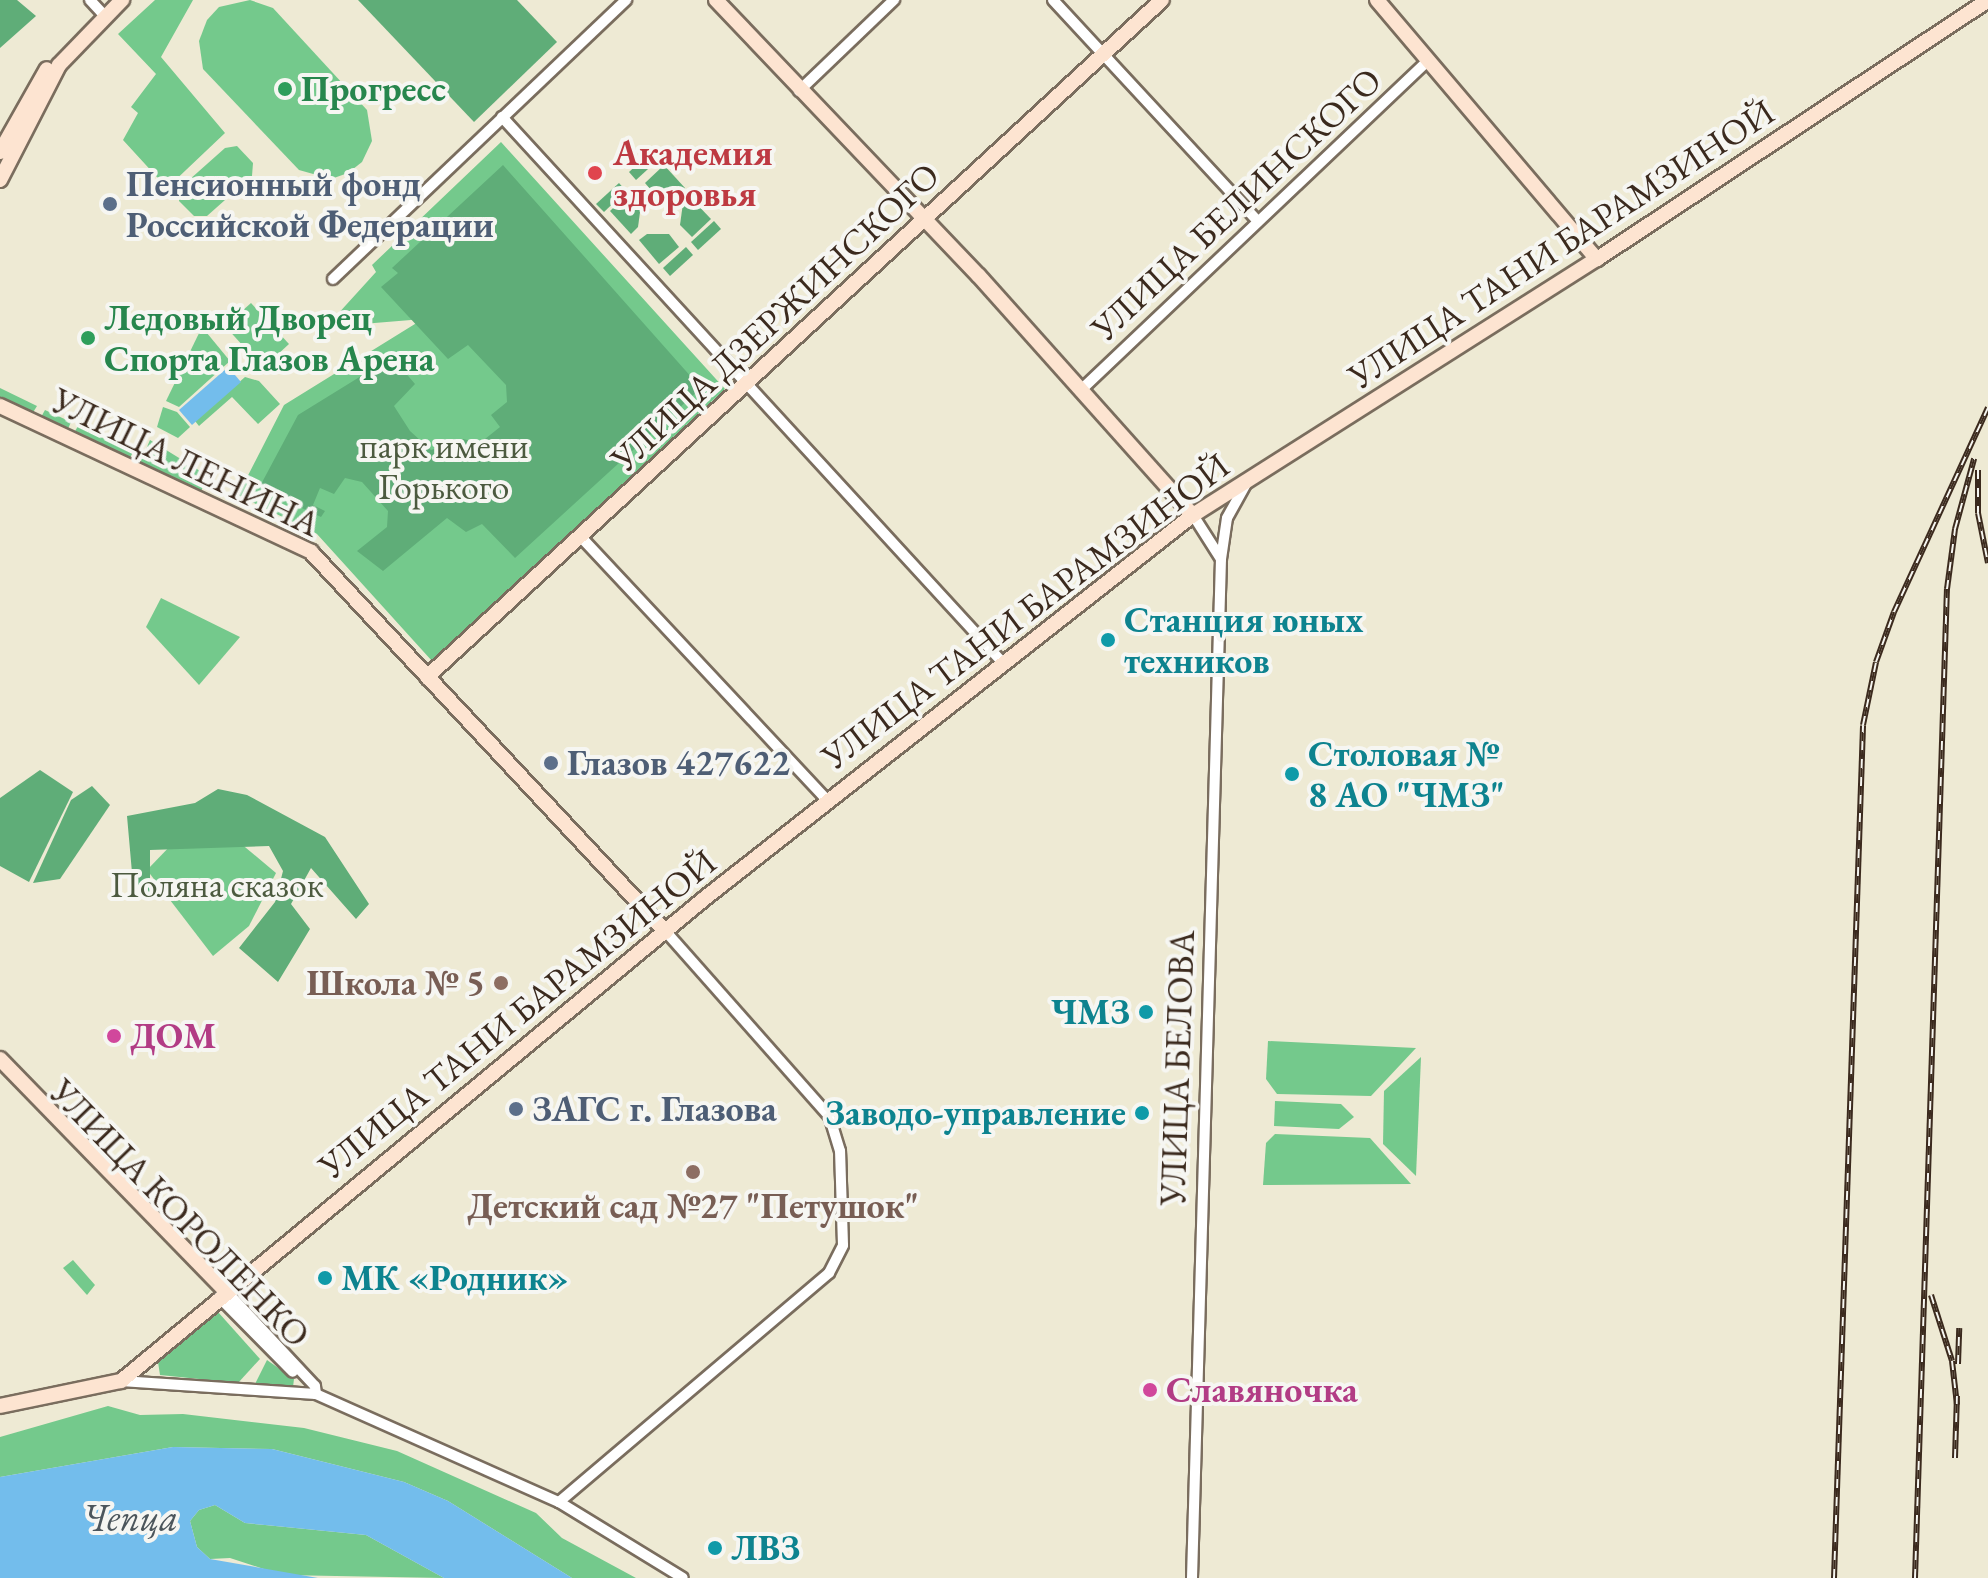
<!DOCTYPE html>
<html>
<head>
<meta charset="utf-8">
<style>
	body { margin:0 }
	#map { position:relative; width:1988px; height:1578px; overflow:hidden; background:#eeead4; font-family:"EB Garamond",serif }
	div>[style] { position:absolute }
	[style*='--x'] { left:calc(var(--x)*1px); top:calc(var(--y)*1px); width:calc(var(--w)*1px); rotate:calc(var(--a)*1deg) }
	.green>* { inset:0; background:#74c98c }
	.forest>* { inset:0; background:#5fad78 }
	.water>* { inset:0; background:#73bdec }
	.roads { filter:drop-shadow(2px 0 #7a6d5e) drop-shadow(-2px 0 #7a6d5e) drop-shadow(0 2px #7a6d5e) drop-shadow(0 -2px #7a6d5e) }
	.street>* { height:10px; margin:-5px; padding:0 5px; transform-origin:5px; border-radius:5px; background:#fff }
	.secondary>* { height:14px; margin:-7px; padding:0 7px; transform-origin:7px; border-radius:7px; background:#fde4d1 }
	.rail>* { height:6px; margin-top:-3px; transform-origin:0; background:repeating-linear-gradient(90deg,#f6f6f2 0 9px,#3b2a1e 0 18px); box-sizing:border-box; border-block:2px solid #3b2a1e }
	.dots>* { width:22px; height:22px; translate:-50% -50%; box-sizing:border-box; border:4px solid #f6f6f2; border-radius:50% }
	span { translate:-50% -50%; white-space:nowrap; text-align:center; line-height:1.15; -webkit-text-stroke:8px #f6f6f2; paint-order:stroke }
	.leisure-label { font-size:36px; color:#27864d; font-weight:700 }
	.left { translate:0 -50%; text-align:left }
	.health-label { font-size:36px; color:#be3a42; font-weight:700 }
	.service-label { font-size:36px; color:#4e5e75; font-weight:700 }
	.street-label { font-size:36px; color:#3b2a1e }
	.park-label { font-size:36px; color:#4c5a3f }
	.culture-label { font-size:36px; color:#0d838f; font-weight:700 }
	.right { translate:-100% -50%; text-align:right }
	.education-label { font-size:36px; color:#785e54; font-weight:700 }
	.hotel-label { font-size:36px; color:#b23c85; font-weight:700 }
	.water-label { font-size:38px; color:#4c565c; font-style:italic }
</style>
</head>
<body>
<div id="map">
	<div class="green">
		<i style="clip-path:polygon(155px 0,193px 0,161px 57px,225px 133px,167px 188px,123px 140px,138px 113px,131px 107px,156px 74px,118px 34px)"></i>
		<i style="clip-path:polygon(250px 0,273px 8px,367px 110px,372px 141px,362px 162px,348px 173px,331px 179px,299px 170px,203px 69px,199px 41px,207px 20px,219px 7px)"></i>
		<i style="clip-path:polygon(501px 142px,725px 389px,432px 661px,317px 534px,238px 495px,284px 405px,423px 319px,326px 327px,376px 272px,372px 265px)"></i>
		<i style="clip-path:polygon(237px 146px,253px 163px,252px 176px,207px 216px,194px 216px,179px 201px,180px 188px,225px 148px)"></i>
		<i style="clip-path:polygon(251px 303px,289px 344px,263px 368px,225px 326px)"></i>
		<i style="clip-path:polygon(202px 327px,230px 361px,179px 407px,166px 401px)"></i>
		<i style="clip-path:polygon(245px 377px,259px 381px,280px 404px,258px 424px,232px 397px,199px 426px,195px 421px)"></i>
		<i style="clip-path:polygon(0 388px,37px 406px,32px 414px,0 399px)"></i>
		<i style="clip-path:polygon(163px 407px,177px 412px,190px 427px,178px 438px,157px 427px)"></i>
		<i style="clip-path:polygon(45px 410px,71px 422px,67px 431px,40px 419px)"></i>
		<i style="clip-path:polygon(78px 426px,133px 452px,129px 460px,74px 433px)"></i>
		<i style="clip-path:polygon(150px 440px,205px 474px,201px 495px,139px 465px)"></i>
		<i style="clip-path:polygon(161px 598px,240px 637px,199px 685px,146px 627px)"></i>
		<i style="clip-path:polygon(203px 812px,276px 873px,249px 926px,213px 956px,147px 870px)"></i>
		<i style="clip-path:polygon(1268px 1041px,1416px 1048px,1371px 1096px,1277px 1094px,1266px 1079px)"></i>
		<i style="clip-path:polygon(1421px 1057px,1416px 1176px,1383px 1144px,1384px 1091px)"></i>
		<i style="clip-path:polygon(1275px 1101px,1341px 1104px,1354px 1117px,1339px 1129px,1274px 1126px)"></i>
		<i style="clip-path:polygon(1275px 1134px,1370px 1138px,1411px 1184px,1263px 1185px,1266px 1143px)"></i>
		<i style="clip-path:polygon(73px 1260px,95px 1285px,87px 1295px,63px 1268px)"></i>
		<i style="clip-path:polygon(218px 1312px,260px 1359px,238px 1383px,160px 1375px,158px 1362px)"></i>
		<i style="clip-path:polygon(267px 1360px,294px 1379px,293px 1387px,255px 1384px)"></i>
		<i style="clip-path:polygon(108px 1406px,140px 1415px,183px 1414px,304px 1428px,397px 1451px,536px 1513px,562px 1538px,636px 1578px,572px 1578px,448px 1501px,404px 1482px,272px 1449px,173px 1447px,0 1477px,0 1437px)"></i>
		<i style="clip-path:polygon(215px 1505px,245px 1523px,366px 1535px,444px 1578px,282px 1575px,230px 1558px,210px 1559px,197px 1547px,190px 1521px,199px 1510px)"></i>
	</div>
	<div class="forest">
		<i style="clip-path:polygon(0 0,17px 0,36px 16px,0 48px)"></i>
		<i style="clip-path:polygon(358px 0,517px 0,557px 42px,474px 122px)"></i>
		<i style="clip-path:polygon(652px 151px,659px 159px,636px 180px,629px 172px)"></i>
		<i style="clip-path:polygon(503px 165px,701px 388px,515px 558px,482px 524px,466px 532px,447px 518px,383px 571px,357px 551px,387px 527px,388px 511px,362px 482px,345px 478px,334px 494px,320px 488px,313px 505px,325px 511px,321px 517px,259px 488px,298px 415px,392px 357px,415px 384px,394px 406px,410px 431px,431px 450px,463px 439px,480px 443px,500px 427px,491px 415px,507px 402px,506px 385px,468px 345px,448px 359px,381px 287px,398px 273px,392px 268px)"></i>
		<i style="clip-path:polygon(664px 165px,685px 188px,678px 195px,656px 196px,645px 183px)"></i>
		<i style="clip-path:polygon(619px 183px,626px 191px,604px 212px,596px 204px)"></i>
		<i style="clip-path:polygon(629px 193px,641px 205px,638px 227px,631px 234px,610px 211px)"></i>
		<i style="clip-path:polygon(690px 197px,711px 219px,692px 237px,680px 225px,683px 203px)"></i>
		<i style="clip-path:polygon(714px 221px,721px 229px,698px 250px,691px 242px)"></i>
		<i style="clip-path:polygon(647px 234px,669px 234px,679px 247px,659px 264px,639px 240px)"></i>
		<i style="clip-path:polygon(686px 247px,693px 255px,670px 276px,663px 268px)"></i>
		<i style="clip-path:polygon(40px 770px,73px 792px,29px 882px,0 866px,0 798px)"></i>
		<i style="clip-path:polygon(92px 786px,110px 805px,60px 879px,33px 883px,71px 800px)"></i>
		<i style="clip-path:polygon(218px 789px,247px 795px,325px 837px,369px 904px,356px 919px,311px 868px,291px 904px,310px 929px,278px 982px,239px 948px,275px 902px,283px 871px,269px 846px,150px 850px,150px 898px,133px 884px,127px 816px,195px 803px)"></i>
	</div>
	<div class="water">
		<i style="clip-path:polygon(228px 367px,241px 382px,192px 425px,179px 410px)"></i>
		<i style="clip-path:polygon(173px 1447px,272px 1449px,404px 1482px,448px 1501px,572px 1578px,444px 1578px,366px 1535px,245px 1523px,215px 1505px,199px 1510px,190px 1521px,197px 1547px,210px 1559px,318px 1578px,0 1578px,0 1477px)"></i>
	</div>
	<div class="roads">
		<div class="street">
			<i style="--x:90;--y:0;--w:22;--a:47"></i>
			<i style="--x:1053;--y:0;--w:300;--a:47.2"></i>
			<i style="--x:799;--y:91;--w:132;--a:-43.8"></i>
			<i style="--x:502;--y:117;--w:741;--a:47.46"></i>
			<i style="--x:333;--y:279;--w:405;--a:-43.6"></i>
			<i style="--x:1082;--y:389;--w:478;--a:-43.5"></i>
			<i style="--x:580;--y:536;--w:362;--a:46.9"></i>
			<i style="--x:1221;--y:559;--w:41;--a:-81.7"></i>
			<i style="--x:1227;--y:518;--w:41;--a:-60.9"></i>
			<i style="--x:226;--y:1291;--w:130;--a:46.9"></i>
			<i style="--x:315;--y:1386;--w:8;--a:83"></i>
			<i style="--x:219;--y:1297;--w:105;--a:45.4"></i>
			<i style="--x:121;--y:1381;--w:195;--a:3.8"></i>
			<i style="--x:316;--y:1394;--w:266;--a:24"></i>
			<i style="--x:559;--y:1502;--w:145;--a:31.5"></i>
			<i style="--x:559;--y:1502;--w:354;--a:-40.3"></i>
			<i style="--x:829;--y:1273;--w:31;--a:-63"></i>
			<i style="--x:843;--y:1245;--w:94;--a:-91.8"></i>
			<i style="--x:840;--y:1151;--w:37;--a:-107"></i>
			<i style="--x:829;--y:1116;--w:246;--a:-131.5"></i>
			<i style="--x:1192;--y:1578;--w:1019;--a:-88.37"></i>
			<i style="--x:1221;--y:559;--w:52;--a:-122.5"></i>
		</div>
		<div class="secondary">
			<i style="--x:716;--y:0;--w:381;--a:46.4"></i>
			<i style="--x:979;--y:276;--w:321;--a:48.2"></i>
			<i style="--x:1377;--y:0;--w:340;--a:49.7"></i>
			<i style="--x:0;--y:152;--w:95;--a:-60.5"></i>
			<i style="--x:0;--y:180;--w:129;--a:-62.8"></i>
			<i style="--x:59;--y:65;--w:91;--a:-45.9"></i>
			<i style="--x:0;--y:406;--w:344;--a:25.1"></i>
			<i style="--x:311;--y:552;--w:520;--a:46.95"></i>
			<i style="--x:427;--y:677;--w:999;--a:-42.65"></i>
			<i style="--x:0;--y:1059;--w:324;--a:45.8"></i>
			<i style="--x:0;--y:1406;--w:124;--a:-11.7"></i>
			<i style="--x:121;--y:1381;--w:758;--a:-39.59"></i>
			<i style="--x:705;--y:898;--w:620;--a:-38.13"></i>
			<i style="--x:1193;--y:515;--w:478;--a:-32.4"></i>
			<i style="--x:1597;--y:259;--w:469;--a:-33.5"></i>
		</div>
	</div>
	<div class="rail">
		<i style="--x:1978;--y:470;--w:43;--a:90"></i>
		<i style="--x:1978;--y:513;--w:51;--a:78.7"></i>
		<i style="--x:1931;--y:1295;--w:69;--a:72.3"></i>
		<i style="--x:1952;--y:1361;--w:44;--a:83.5"></i>
		<i style="--x:1958;--y:1364;--w:36;--a:-88"></i>
		<i style="--x:1955;--y:1458;--w:62;--a:-88.2"></i>
		<i style="--x:1834;--y:1578;--w:853;--a:-88.05"></i>
		<i style="--x:1863;--y:725;--w:64;--a:-78.3"></i>
		<i style="--x:1876;--y:662;--w:53;--a:-70.2"></i>
		<i style="--x:1894;--y:612;--w:225;--a:-65.3"></i>
		<i style="--x:1915;--y:1578;--w:990;--a:-88.15"></i>
		<i style="--x:1947;--y:589;--w:61;--a:-82.4"></i>
		<i style="--x:1955;--y:529;--w:73;--a:-74.8"></i>
	</div>
	<div class="dots">
		<i style="left:285px;top:89px;background:#2e9e5b"></i>
		<i style="left:595px;top:173px;background:#e0444e"></i>
		<i style="left:110px;top:204px;background:#5c6f8a"></i>
		<i style="left:88px;top:338px;background:#2e9e5b"></i>
		<i style="left:1108px;top:640px;background:#0f9aa8"></i>
		<i style="left:551px;top:763px;background:#5c6f8a"></i>
		<i style="left:1292px;top:774px;background:#0f9aa8"></i>
		<i style="left:501px;top:983px;background:#8d6e63"></i>
		<i style="left:1146px;top:1012px;background:#0f9aa8"></i>
		<i style="left:114px;top:1036px;background:#d1479c"></i>
		<i style="left:516px;top:1109px;background:#5c6f8a"></i>
		<i style="left:1142px;top:1113px;background:#0f9aa8"></i>
		<i style="left:693px;top:1172px;background:#8d6e63"></i>
		<i style="left:325px;top:1278px;background:#0f9aa8"></i>
		<i style="left:1150px;top:1390px;background:#d1479c"></i>
		<i style="left:715px;top:1548px;background:#0f9aa8"></i>
	</div>
	<div class="leisure-label">
		<span class="left" style="left:301px;top:89px">Прогресс</span>
		<span class="left" style="left:104px;top:338px">Ледовый Дворец<br>Спорта Глазов Арена</span>
	</div>
	<div class="health-label">
		<span class="left" style="left:613px;top:173px">Академия<br>здоровья</span>
	</div>
	<div class="service-label">
		<span class="left" style="left:126px;top:204px">Пенсионный фонд<br>Российской Федерации</span>
		<span class="left" style="left:567px;top:763px">Глазов 427622</span>
		<span class="left" style="left:532px;top:1109px">ЗАГС г. Глазова</span>
	</div>
	<div class="street-label">
		<span style="left:1236px;top:204px;rotate:-43deg">УЛИЦА БЕЛИНСКОГО</span>
		<span style="left:1561px;top:244px;rotate:-33deg">УЛИЦА ТАНИ БАРАМЗИНОЙ</span>
		<span style="left:775px;top:317px;rotate:-43deg">УЛИЦА ДЗЕРЖИНСКОГО</span>
		<span style="left:186px;top:462px;rotate:26deg">УЛИЦА ЛЕНИНА</span>
		<span style="left:1025px;top:611px;rotate:-37deg">УЛИЦА ТАНИ БАРАМЗИНОЙ</span>
		<span style="left:517px;top:1014px;rotate:-39deg">УЛИЦА ТАНИ БАРАМЗИНОЙ</span>
		<span style="left:1177px;top:1068px;rotate:-88deg">УЛИЦА БЕЛОВА</span>
		<span style="left:180px;top:1213px;rotate:46deg">УЛИЦА КОРОЛЕНКО</span>
	</div>
	<div class="park-label">
		<span style="left:444px;top:466px">парк имени<br>Горького</span>
		<span style="left:217px;top:885px">Поляна сказок</span>
	</div>
	<div class="culture-label">
		<span class="left" style="left:1124px;top:640px">Станция юных<br>техников</span>
		<span class="left" style="left:1308px;top:774px">Столовая №<br>8 АО "ЧМЗ"</span>
		<span class="right" style="left:1130px;top:1012px">ЧМЗ</span>
		<span class="right" style="left:1126px;top:1113px">Заводо-управление</span>
		<span class="left" style="left:341px;top:1278px">МК «Родник»</span>
		<span class="left" style="left:731px;top:1548px">ЛВЗ</span>
	</div>
	<div class="education-label">
		<span class="right" style="left:485px;top:983px">Школа № 5</span>
		<span style="left:693px;top:1206px">Детский сад №27 "Петушок"</span>
	</div>
	<div class="hotel-label">
		<span class="left" style="left:130px;top:1036px">ДОМ</span>
		<span class="left" style="left:1166px;top:1390px">Славяночка</span>
	</div>
	<div class="water-label">
		<span style="left:130px;top:1517px">Чепца</span>
	</div>
</div>
</body>
</html>
